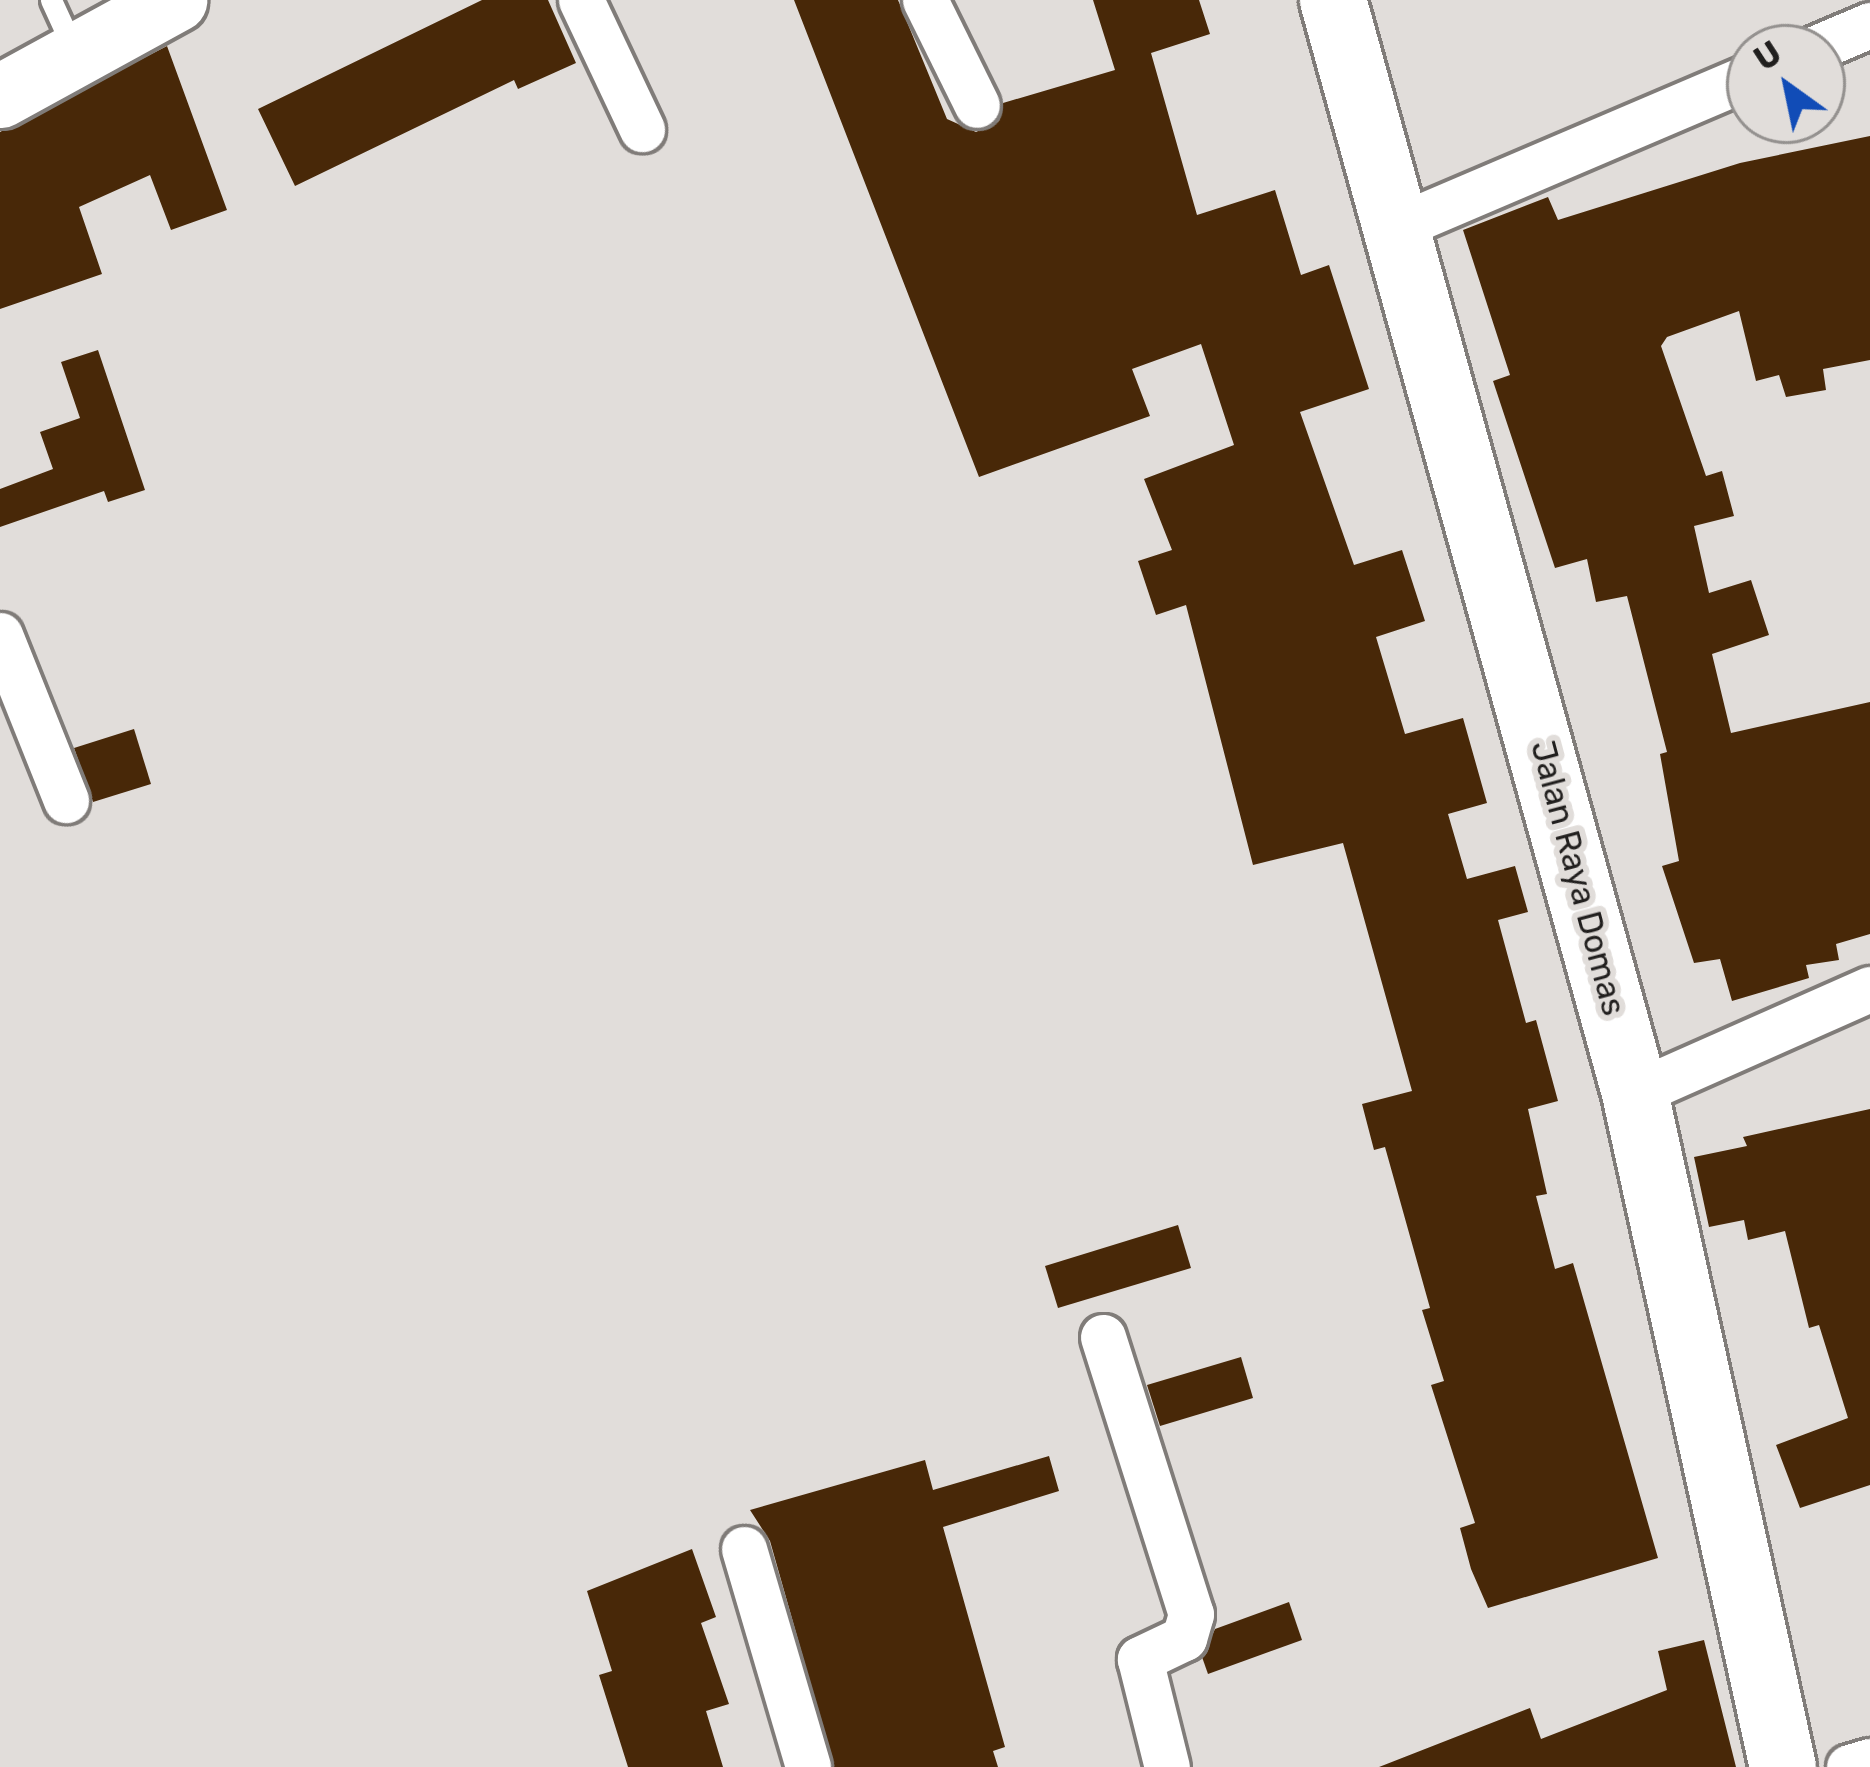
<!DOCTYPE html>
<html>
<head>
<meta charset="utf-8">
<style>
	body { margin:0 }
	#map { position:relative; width:1870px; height:1767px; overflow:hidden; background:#e1ddda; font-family:Rubik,sans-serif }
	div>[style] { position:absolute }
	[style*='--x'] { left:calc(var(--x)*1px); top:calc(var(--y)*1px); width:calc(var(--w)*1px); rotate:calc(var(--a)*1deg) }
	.building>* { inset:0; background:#482808 }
	.roads { filter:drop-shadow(3px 0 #807c79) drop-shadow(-3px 0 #807c79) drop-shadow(0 3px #807c79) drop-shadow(0 -3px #807c79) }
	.service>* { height:21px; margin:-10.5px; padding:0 10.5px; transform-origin:10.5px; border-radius:10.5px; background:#fff }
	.minor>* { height:45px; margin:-22.5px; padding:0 22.5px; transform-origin:22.5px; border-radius:22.5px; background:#fff }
	.secondary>* { height:63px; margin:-31.5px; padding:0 31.5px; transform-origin:31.5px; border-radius:31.5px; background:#fff }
	.trunk>* { height:66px; margin:-33px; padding:0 33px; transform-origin:33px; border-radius:33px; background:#fff }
	span { translate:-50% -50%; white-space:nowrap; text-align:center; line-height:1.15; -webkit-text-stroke:12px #e1ddda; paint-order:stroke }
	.street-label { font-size:33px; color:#211f1e }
	.north { position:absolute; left:1726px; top:24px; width:120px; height:120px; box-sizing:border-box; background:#e1ddda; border:3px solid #94918f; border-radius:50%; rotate:327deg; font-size:33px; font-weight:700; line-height:48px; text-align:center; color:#211f1e }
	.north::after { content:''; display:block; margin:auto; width:42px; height:54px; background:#114cb7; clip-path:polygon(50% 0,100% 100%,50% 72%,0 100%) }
</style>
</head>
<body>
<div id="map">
	<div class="building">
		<i style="clip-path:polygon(482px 0,548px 0,576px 63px,518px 89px,514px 80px,295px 186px,258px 109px)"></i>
		<i style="clip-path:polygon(794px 0,898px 0,947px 119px,976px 132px,999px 121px,1003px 103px,1115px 70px,1093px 0,1199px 0,1210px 34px,1151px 53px,1197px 215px,1275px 190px,1301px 275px,1329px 265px,1369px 389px,1300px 412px,1354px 565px,1402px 550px,1425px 621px,1376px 637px,1405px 734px,1463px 718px,1487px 803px,1448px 814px,1467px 879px,1515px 866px,1528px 912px,1498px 920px,1526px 1023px,1536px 1020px,1558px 1101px,1528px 1109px,1547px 1194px,1536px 1196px,1555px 1269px,1573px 1263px,1658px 1558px,1488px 1608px,1471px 1569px,1460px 1528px,1475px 1523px,1431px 1385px,1444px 1381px,1422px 1310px,1430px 1308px,1385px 1147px,1374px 1150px,1362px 1104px,1412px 1091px,1343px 843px,1253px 865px,1186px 605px,1156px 615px,1138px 561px,1172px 550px,1144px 479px,1234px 445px,1201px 344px,1132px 369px,1150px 416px,979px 477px)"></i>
		<i style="clip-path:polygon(167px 46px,227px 210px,171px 230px,150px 175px,79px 207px,102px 274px,0 309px,0 132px)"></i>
		<i style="clip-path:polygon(1870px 136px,1870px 360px,1823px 369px,1826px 390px,1786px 397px,1779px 375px,1756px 381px,1739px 311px,1667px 337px,1661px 346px,1706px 476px,1722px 471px,1734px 516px,1694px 526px,1709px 593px,1751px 580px,1769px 635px,1712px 654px,1731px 733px,1870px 702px,1870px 934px,1836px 944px,1839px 960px,1806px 965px,1809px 978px,1732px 1001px,1720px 959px,1694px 963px,1662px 866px,1679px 861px,1660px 754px,1667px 752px,1627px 596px,1596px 602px,1587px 559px,1555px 568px,1493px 381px,1510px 375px,1463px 230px,1548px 197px,1558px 220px,1740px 163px)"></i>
		<i style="clip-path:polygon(98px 350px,145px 490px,108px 502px,104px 491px,0 527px,0 489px,53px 469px,40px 432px,80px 418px,61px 362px)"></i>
		<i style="clip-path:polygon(134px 729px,151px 784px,93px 802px,74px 748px)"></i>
		<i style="clip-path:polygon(1870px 1109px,1870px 1485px,1800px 1508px,1776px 1445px,1848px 1418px,1819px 1325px,1809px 1328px,1785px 1231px,1748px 1240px,1744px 1220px,1709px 1227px,1694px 1157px,1747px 1146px,1743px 1137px)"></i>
		<i style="clip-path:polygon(1178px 1225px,1191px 1268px,1058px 1308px,1045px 1266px)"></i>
		<i style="clip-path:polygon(1241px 1357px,1253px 1398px,1160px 1426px,1147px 1385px)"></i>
		<i style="clip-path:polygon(1049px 1456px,1059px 1491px,943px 1527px,1005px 1747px,993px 1751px,998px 1767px,834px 1767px,770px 1541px,750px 1510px,925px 1460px,933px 1490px)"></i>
		<i style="clip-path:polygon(692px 1549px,716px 1617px,701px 1623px,729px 1704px,706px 1711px,723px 1767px,628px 1767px,599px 1675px,612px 1671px,587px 1591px)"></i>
		<i style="clip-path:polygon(1289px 1602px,1302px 1640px,1208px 1674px,1202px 1657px,1215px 1629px)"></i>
		<i style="clip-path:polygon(1704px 1640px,1736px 1767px,1379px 1767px,1530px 1708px,1541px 1739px,1667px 1690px,1658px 1651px)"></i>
	</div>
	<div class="roads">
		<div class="service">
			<i style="--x:51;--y:0;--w:53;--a:65.4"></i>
		</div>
		<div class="minor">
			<i style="--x:581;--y:0;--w:143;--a:64.7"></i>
			<i style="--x:925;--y:0;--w:117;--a:63.7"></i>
			<i style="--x:1816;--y:48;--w:59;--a:-23.1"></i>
			<i style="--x:1394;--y:228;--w:387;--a:-23.1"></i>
			<i style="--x:0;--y:635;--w:178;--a:68.2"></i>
			<i style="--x:1635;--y:1093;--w:257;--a:-23.9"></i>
			<i style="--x:1103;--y:1337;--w:291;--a:72.4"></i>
			<i style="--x:1191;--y:1614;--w:25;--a:106"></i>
			<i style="--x:1184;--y:1638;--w:49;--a:154.5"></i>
			<i style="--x:1140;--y:1659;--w:111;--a:76"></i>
			<i style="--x:744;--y:1549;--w:227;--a:73.6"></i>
			<i style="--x:1849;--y:1767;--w:22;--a:-16"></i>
		</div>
		<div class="secondary">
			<i style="--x:0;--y:96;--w:200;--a:-28.7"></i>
		</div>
		<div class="trunk">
			<i style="--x:1333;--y:0;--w:1134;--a:74.55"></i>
			<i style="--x:1635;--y:1093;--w:690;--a:77.62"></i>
		</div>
	</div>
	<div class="street-label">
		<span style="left:1578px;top:878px;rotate:75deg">Jalan Raya Domas</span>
	</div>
	<div class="north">U</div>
</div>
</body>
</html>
